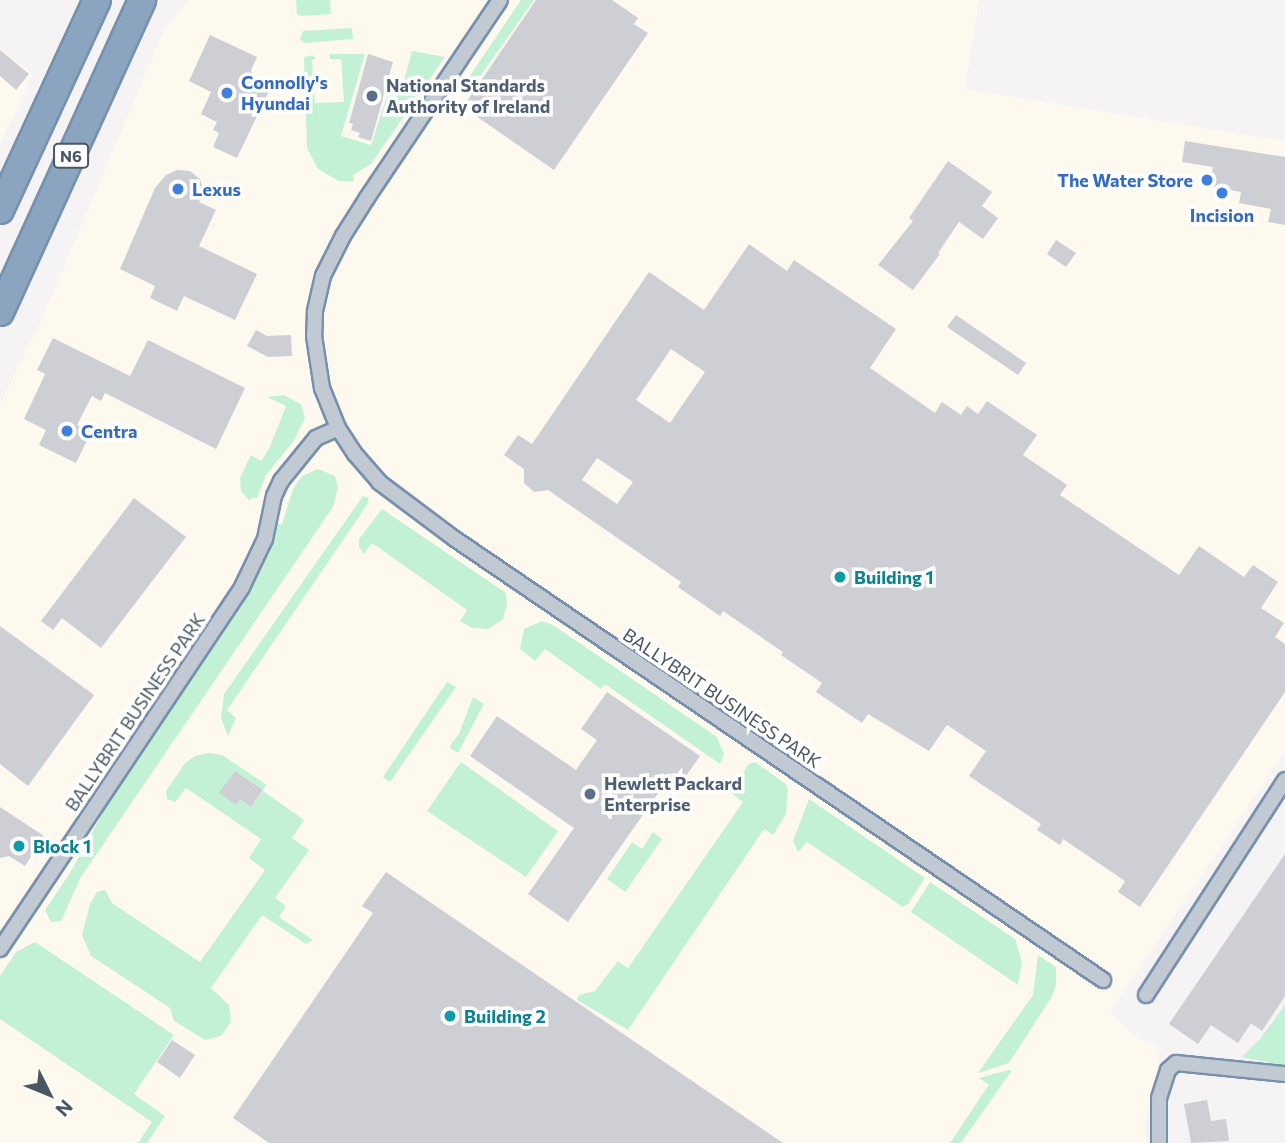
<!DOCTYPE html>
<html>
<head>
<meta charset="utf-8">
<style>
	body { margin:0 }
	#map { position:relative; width:1285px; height:1143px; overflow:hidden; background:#f5f3f3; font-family:Commissioner,sans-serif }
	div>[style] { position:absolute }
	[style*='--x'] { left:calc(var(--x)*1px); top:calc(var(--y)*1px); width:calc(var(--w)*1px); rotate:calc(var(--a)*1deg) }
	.commercial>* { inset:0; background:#fdf9ef }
	.green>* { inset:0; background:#c3f1d5 }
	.building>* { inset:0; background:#cdcfd5 }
	.roads { filter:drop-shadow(2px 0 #7690ad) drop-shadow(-2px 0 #7690ad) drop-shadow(0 2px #7690ad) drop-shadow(0 -2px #7690ad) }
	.street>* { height:14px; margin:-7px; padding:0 7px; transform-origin:7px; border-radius:7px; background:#c1cad2 }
	.highway>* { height:26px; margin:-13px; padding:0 13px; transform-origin:13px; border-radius:13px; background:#8ba5c1 }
	.dots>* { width:19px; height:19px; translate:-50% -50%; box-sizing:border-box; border:4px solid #fff; border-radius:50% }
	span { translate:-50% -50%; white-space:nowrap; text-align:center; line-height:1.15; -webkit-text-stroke:7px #fff; paint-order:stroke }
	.shield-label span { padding:2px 5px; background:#fff; border:2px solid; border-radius:5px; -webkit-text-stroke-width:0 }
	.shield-label { font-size:16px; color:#4a5661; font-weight:700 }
	.shop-label { font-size:18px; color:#366cbe; font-weight:700 }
	.left { translate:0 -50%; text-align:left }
	.right { translate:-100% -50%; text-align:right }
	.service-label { font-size:18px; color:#4e5e75; font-weight:700 }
	.culture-label { font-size:18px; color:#0d838f; font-weight:700 }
	.street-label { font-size:18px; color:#4a5661 }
	.north { position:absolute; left:14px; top:1059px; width:70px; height:70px; -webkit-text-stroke:5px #fff; paint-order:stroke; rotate:133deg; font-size:19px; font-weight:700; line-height:28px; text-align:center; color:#4a5661 }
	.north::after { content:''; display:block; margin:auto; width:24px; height:32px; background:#4a5661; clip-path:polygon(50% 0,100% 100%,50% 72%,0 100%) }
</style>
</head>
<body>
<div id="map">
	<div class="commercial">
		<i style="clip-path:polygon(189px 0,979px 0,965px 89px,1285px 141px,1285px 751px,1110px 1012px,1137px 1038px,1161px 1048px,1145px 1127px,1147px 1143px,0 1143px,0 404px,44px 314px,164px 30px)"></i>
		<i style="clip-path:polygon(0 48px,33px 75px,0 144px)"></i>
	</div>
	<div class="green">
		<i style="clip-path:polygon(296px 0,330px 0,331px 14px,301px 16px,297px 14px)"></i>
		<i style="clip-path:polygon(521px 0,534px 0,476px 82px,469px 77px)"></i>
		<i style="clip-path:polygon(352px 28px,353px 39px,304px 43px,300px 39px,303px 31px)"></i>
		<i style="clip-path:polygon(412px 51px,445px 57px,371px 164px,353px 175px,354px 181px,339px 181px,318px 169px,307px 148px,304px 57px,313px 55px,316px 59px,312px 60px,315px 103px,344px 102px,341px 59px,330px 59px,329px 54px,365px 54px,341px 136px,371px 145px,390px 87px,402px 88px)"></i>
		<i style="clip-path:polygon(284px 395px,301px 404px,305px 418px,293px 442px,266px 475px,257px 498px,252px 497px,250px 501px,241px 491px,240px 478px,251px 455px,261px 461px,269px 449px,286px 406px,267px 397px)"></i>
		<i style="clip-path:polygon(318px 469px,335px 476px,338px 487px,333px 507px,81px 877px,61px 921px,51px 922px,45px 910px,70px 873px,111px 798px,242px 605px,270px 552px,276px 525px,282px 524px,293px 489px,302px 476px)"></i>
		<i style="clip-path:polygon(363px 496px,369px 498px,367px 505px,227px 710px,236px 718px,228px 736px,221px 718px,224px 694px)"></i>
		<i style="clip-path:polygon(382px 509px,506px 593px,507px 604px,503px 619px,488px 629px,472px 628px,460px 621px,467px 610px,372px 543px,364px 554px,359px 547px,359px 539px)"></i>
		<i style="clip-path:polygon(542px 621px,553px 625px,717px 737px,724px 754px,720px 764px,605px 684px,601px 689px,545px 649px,535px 661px,520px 649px,524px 629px)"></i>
		<i style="clip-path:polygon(447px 682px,456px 687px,390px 782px,383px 777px)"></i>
		<i style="clip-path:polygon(473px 697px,484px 704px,458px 753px,449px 747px,459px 734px)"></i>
		<i style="clip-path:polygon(209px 753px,222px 755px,267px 785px,263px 790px,235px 771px,220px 793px,236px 805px,240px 799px,251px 807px,263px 791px,304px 820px,292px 838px,309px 850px,275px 898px,286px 906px,279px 917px,313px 940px,306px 944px,262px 915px,211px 988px,229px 1005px,231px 1022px,221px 1036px,205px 1040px,174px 1021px,170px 1008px,91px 956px,82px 935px,90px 904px,97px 892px,105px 890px,112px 903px,200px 962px,265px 870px,249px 858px,261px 839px,186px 788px,175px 802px,167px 799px,166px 791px,185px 763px,195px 756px)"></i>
		<i style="clip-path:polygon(461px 762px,558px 831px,526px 877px,427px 811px)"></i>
		<i style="clip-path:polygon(755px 762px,786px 784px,788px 790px,786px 814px,773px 835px,764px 829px,628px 1030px,577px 1000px,579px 995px,595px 991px,618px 961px,628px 968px,743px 802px,730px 792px,749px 764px)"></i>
		<i style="clip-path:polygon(809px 799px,925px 878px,908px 904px,903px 907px,807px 842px,798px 852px,793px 841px)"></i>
		<i style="clip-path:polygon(653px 832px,662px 839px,625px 892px,607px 879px,632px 842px,642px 849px)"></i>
		<i style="clip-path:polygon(930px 882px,1015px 939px,1022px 962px,1018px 985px,911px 912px)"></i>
		<i style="clip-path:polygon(35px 942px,174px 1035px,134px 1094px,165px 1116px,147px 1143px,138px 1143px,152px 1122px,0 1019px,0 976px,16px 952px)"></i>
		<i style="clip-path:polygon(1038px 955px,1056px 967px,1056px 985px,1051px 998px,1009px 1063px,978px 1073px,1033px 995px)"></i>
		<i style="clip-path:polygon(1285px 1005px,1285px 1066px,1242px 1057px,1260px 1039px)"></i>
		<i style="clip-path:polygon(1008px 1070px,1012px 1070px,961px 1143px,950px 1143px,989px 1085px,979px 1078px)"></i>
	</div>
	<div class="building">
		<i style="clip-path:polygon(536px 0,612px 0,638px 18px,634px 24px,648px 33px,554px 170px,463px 107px)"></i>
		<i style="clip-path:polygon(210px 35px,257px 57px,251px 70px,256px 83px,270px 89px,237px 158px,213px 147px,219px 133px,213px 130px,217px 122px,201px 114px,211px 92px,189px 81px)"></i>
		<i style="clip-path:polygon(0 50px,29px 74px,16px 90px,0 76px)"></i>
		<i style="clip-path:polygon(368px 54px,393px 62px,371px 141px,358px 137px,360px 133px,351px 130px,353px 124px,349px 123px)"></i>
		<i style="clip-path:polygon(1185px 141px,1285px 157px,1285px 225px,1268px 222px,1271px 209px,1239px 203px,1241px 192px,1209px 186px,1213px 167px,1182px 162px)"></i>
		<i style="clip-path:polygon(948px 161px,992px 192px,982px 206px,998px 218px,983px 239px,959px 222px,938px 253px,940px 254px,913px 290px,878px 265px,913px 221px,909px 218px)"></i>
		<i style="clip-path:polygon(177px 170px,190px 171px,200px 179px,204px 192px,199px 202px,216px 210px,199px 246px,257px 274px,235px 320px,184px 296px,177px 311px,150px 298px,155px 286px,120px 269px,155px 188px,166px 175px)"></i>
		<i style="clip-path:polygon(1056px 240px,1076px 253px,1066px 267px,1047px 254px)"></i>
		<i style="clip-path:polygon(evenodd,749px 244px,787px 271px,794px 260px,896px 329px,870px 368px,935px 413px,942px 402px,961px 415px,967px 406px,978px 414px,987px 401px,1037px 435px,1023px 455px,1067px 485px,1060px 495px,1179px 575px,1199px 546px,1244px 577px,1253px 565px,1278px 582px,1261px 608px,1284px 623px,1275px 637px,1285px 644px,1285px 692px,1140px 907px,1118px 892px,1125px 881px,1063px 839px,1060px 845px,1037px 830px,1041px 824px,969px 776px,986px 751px,947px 725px,929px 751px,868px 714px,862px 723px,816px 692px,822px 683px,781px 655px,783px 652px,723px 611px,720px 616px,678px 587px,681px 582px,548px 490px,534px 492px,524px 483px,524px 469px,504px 455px,518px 435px,532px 444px,649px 272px,704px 310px,749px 244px,671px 349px,705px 372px,670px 423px,636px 400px,671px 349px,749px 244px,597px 458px,633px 482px,617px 504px,582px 480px,597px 458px)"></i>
		<i style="clip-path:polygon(956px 315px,1026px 363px,1018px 375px,947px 327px)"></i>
		<i style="clip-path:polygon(256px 330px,267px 336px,291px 335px,292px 356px,268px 357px,247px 346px)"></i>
		<i style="clip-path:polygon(53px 338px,130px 376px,148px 340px,245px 388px,216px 449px,105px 393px,101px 401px,92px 396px,77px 425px,91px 432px,76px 463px,39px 445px,46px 430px,24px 419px,45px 374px,37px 370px)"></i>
		<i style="clip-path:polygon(134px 498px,186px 537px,101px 648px,62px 618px,53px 630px,41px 621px)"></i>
		<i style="clip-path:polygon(0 626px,94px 695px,28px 786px,0 764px)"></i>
		<i style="clip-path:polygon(607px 692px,700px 756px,674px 793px,663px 786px,568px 922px,528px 894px,574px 828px,470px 756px,497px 716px,576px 770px,597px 740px,581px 729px)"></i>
		<i style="clip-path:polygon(235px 771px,263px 790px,251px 807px,240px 799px,236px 805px,219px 793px)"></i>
		<i style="clip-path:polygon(0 807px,44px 836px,25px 866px,9px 856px,0 858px)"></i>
		<i style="clip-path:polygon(1285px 854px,1285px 996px,1262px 1031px,1251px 1023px,1238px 1043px,1211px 1025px,1198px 1044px,1169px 1024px)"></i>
		<i style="clip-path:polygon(386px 872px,783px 1143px,269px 1143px,233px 1118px,373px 913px,362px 906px)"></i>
		<i style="clip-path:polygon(172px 1040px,195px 1055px,180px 1078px,157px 1062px)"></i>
		<i style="clip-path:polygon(1207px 1100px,1211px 1121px,1226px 1119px,1229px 1141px,1191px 1143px,1184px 1104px)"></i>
	</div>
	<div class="roads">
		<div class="street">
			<i style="--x:500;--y:0;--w:239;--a:123.9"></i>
			<i style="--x:367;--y:198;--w:45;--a:122.3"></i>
			<i style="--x:343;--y:236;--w:45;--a:116.6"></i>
			<i style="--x:323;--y:276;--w:37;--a:103"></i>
			<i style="--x:315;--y:312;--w:24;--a:92"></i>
			<i style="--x:314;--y:336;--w:53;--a:81.3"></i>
			<i style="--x:322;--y:388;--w:43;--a:68.2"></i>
			<i style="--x:338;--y:428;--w:31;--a:57"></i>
			<i style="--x:355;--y:454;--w:37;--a:49"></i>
			<i style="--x:379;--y:482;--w:95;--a:36.9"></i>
			<i style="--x:455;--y:539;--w:784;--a:34.24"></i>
			<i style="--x:0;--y:949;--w:435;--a:-56.2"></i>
			<i style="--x:242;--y:587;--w:53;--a:-64.4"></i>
			<i style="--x:265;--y:539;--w:44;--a:-78.2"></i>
			<i style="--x:274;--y:496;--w:17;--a:-65"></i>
			<i style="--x:281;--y:481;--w:55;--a:-50.9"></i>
			<i style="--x:316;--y:438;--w:24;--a:-24"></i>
			<i style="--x:1146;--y:995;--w:256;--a:-57.1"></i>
			<i style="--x:1159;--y:1143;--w:45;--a:-90"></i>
			<i style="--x:1159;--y:1098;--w:29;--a:-72"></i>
			<i style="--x:1168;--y:1070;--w:11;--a:-41"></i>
			<i style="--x:1176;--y:1063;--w:110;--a:5.8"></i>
		</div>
		<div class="highway">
			<i style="--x:0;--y:210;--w:231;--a:-65.2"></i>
			<i style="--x:0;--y:312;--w:343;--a:-65.5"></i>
		</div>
	</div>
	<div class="dots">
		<i style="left:227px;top:93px;background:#3f7fe0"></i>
		<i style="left:372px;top:96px;background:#5c6f8a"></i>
		<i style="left:1207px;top:180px;background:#3f7fe0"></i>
		<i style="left:178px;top:189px;background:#3f7fe0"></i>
		<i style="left:1222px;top:193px;background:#3f7fe0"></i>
		<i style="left:67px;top:431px;background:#3f7fe0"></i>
		<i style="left:840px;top:577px;background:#0f9aa8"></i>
		<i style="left:590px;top:794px;background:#5c6f8a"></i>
		<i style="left:19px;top:846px;background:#0f9aa8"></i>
		<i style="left:450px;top:1016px;background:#0f9aa8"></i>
	</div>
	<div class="shield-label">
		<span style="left:71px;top:156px">N6</span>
	</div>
	<div class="shop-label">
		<span class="left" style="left:241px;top:93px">Connolly's<br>Hyundai</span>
		<span class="right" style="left:1193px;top:180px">The Water Store</span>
		<span class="left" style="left:192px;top:189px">Lexus</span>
		<span style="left:1222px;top:215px">Incision</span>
		<span class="left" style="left:81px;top:431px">Centra</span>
	</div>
	<div class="service-label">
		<span class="left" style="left:386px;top:96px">National Standards<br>Authority of Ireland</span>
		<span class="left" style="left:604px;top:794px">Hewlett Packard<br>Enterprise</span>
	</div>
	<div class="culture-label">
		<span class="left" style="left:854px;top:577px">Building 1</span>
		<span class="left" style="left:33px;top:846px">Block 1</span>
		<span class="left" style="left:464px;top:1016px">Building 2</span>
	</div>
	<div class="street-label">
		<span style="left:722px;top:698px;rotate:34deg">BALLYBRIT BUSINESS PARK</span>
		<span style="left:135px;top:712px;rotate:-56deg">BALLYBRIT BUSINESS PARK</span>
	</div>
	<div class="north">N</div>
</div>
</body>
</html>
